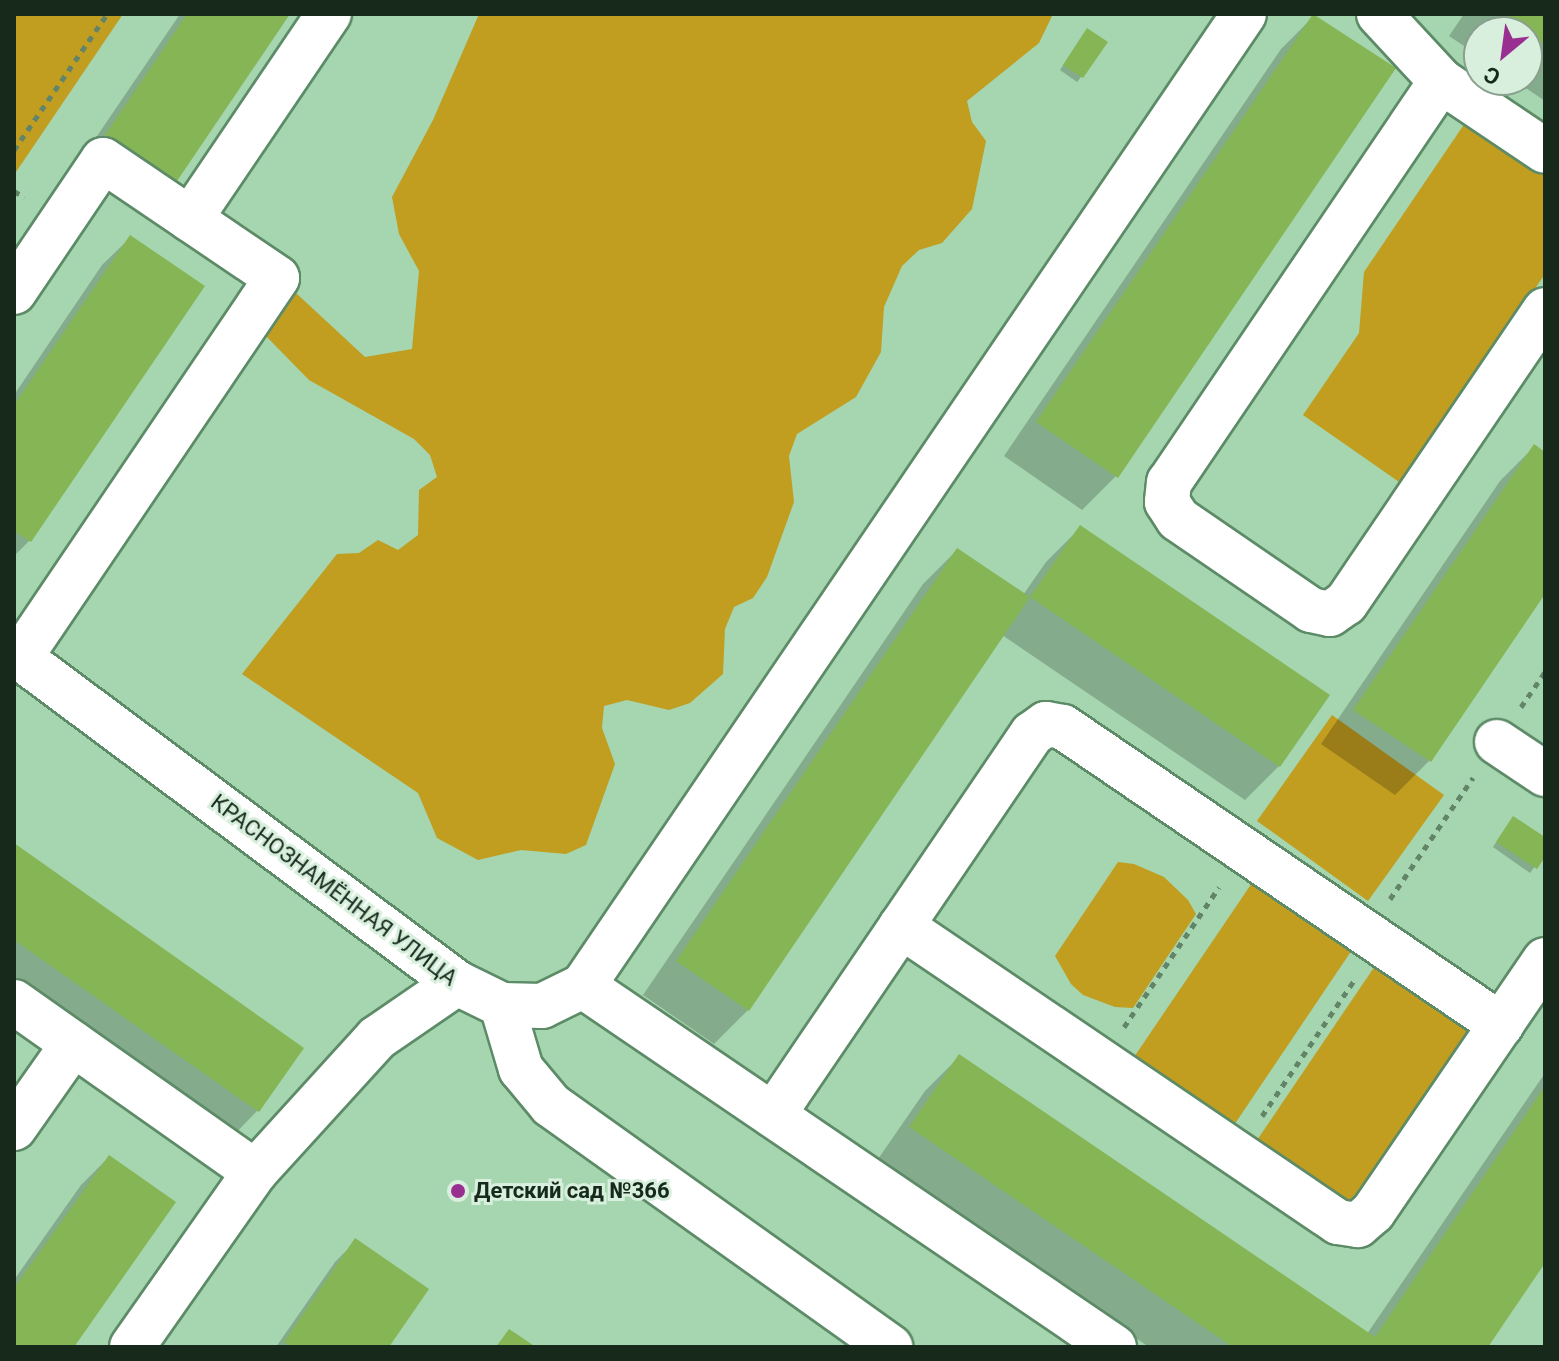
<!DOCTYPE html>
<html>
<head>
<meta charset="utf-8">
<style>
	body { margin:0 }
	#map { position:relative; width:1559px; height:1361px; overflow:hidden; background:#a5d6af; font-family:Roboto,sans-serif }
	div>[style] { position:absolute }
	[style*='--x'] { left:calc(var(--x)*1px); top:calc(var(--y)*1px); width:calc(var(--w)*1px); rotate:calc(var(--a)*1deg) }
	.green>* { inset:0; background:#c19d20 }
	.shadow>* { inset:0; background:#0003 }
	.building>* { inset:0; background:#85b554 }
	.path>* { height:5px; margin-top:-2.5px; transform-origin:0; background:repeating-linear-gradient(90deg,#628469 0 6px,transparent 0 12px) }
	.roads { filter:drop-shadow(2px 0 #5d8b67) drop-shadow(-2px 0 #5d8b67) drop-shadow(0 2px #5d8b67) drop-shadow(0 -2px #5d8b67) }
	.minor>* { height:44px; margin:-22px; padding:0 22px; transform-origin:22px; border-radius:22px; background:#fff }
	.dots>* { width:22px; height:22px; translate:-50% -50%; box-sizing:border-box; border:4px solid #d7efdc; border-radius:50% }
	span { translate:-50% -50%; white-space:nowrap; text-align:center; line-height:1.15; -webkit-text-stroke:6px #d7efdc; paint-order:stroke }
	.street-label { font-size:22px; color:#16291a }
	.poi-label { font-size:22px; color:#16291a; font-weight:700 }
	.left { translate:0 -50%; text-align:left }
	.frame { position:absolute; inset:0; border:16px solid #16291a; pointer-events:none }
	.north { position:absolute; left:1463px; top:16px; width:80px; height:80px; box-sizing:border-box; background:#d7efdc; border:2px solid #8aa08e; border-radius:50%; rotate:209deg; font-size:22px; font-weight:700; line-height:32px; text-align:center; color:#16291a }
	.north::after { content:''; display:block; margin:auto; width:28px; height:36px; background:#992f91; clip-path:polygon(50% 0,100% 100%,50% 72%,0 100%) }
</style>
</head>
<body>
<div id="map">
	<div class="green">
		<i style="clip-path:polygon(14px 14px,123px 14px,14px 175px)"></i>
		<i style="clip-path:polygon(479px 14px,1053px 14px,1039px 43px,967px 101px,972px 122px,986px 141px,972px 209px,942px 243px,919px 250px,902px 266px,884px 307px,881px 352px,856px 397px,797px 434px,789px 456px,794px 502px,767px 577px,753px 598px,734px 607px,725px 629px,723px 674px,690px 703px,669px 710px,627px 700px,604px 706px,602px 728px,615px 764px,586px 845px,566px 854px,521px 850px,478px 860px,437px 838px,418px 793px,242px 674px,337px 554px,359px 553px,378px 540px,398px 550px,418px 535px,419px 490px,437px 477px,430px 455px,414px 439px,309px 380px,262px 332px,267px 305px,296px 293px,365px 357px,412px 349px,419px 271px,399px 234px,392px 197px,433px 120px)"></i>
		<i style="clip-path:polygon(1467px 120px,1545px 173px,1545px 274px,1402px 484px,1303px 415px,1359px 333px,1364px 272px)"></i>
		<i style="clip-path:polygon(1332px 715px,1444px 795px,1368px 901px,1257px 821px)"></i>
		<i style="clip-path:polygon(1118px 862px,1134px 864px,1164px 877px,1188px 900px,1196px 914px,1133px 1008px,1115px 1007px,1083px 995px,1071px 984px,1055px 956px)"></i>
		<i style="clip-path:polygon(1256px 877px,1356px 944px,1228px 1134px,1128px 1066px)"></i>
		<i style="clip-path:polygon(1379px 960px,1479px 1028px,1351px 1217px,1251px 1149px)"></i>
	</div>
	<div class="shadow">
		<i style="clip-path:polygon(180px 14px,288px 14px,174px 182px,78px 164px)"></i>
		<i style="clip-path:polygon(1464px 14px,1545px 14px,1545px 101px,1514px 80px,1527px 80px,1527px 32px,1479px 32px,1479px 56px,1449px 36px)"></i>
		<i style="clip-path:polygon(1315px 15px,1116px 476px,1082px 510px,1004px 456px,1281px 49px)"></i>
		<i style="clip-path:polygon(1083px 35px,1081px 77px,1077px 82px,1060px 70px)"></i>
		<i style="clip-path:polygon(130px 238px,202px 286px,29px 541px,14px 556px,14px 395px,102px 265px)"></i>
		<i style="clip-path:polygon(1534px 447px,1545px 454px,1545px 591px,1429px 761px,1395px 795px,1321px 744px,1500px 481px)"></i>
		<i style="clip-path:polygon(1080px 528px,1279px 766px,1245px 800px,1002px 635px,748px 1010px,714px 1044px,643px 995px,923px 584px,957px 550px,1023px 595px,1046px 562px)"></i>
		<i style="clip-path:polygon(1509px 823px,1545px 839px,1545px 853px,1530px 873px,1493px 847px)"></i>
		<i style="clip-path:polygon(14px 845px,301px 1048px,257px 1111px,230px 1139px,14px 987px)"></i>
		<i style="clip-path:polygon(959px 1057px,1367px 1334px,1545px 1073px,1545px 1260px,1486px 1347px,1149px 1347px,876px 1162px,925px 1091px)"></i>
		<i style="clip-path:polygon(109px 1157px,71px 1347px,14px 1347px,14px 1280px,81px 1185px)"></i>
		<i style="clip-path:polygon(356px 1241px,387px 1347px,276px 1347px,335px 1262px)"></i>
	</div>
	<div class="building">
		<i style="clip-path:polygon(187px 14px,290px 14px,175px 184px,105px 135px)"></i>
		<i style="clip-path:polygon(1313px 14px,1396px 68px,1118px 478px,1036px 422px)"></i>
		<i style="clip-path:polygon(1500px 14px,1545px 14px,1545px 45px,1527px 32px)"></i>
		<i style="clip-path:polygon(1087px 28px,1108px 42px,1083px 78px,1063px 65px)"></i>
		<i style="clip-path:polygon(130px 235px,205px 286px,31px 542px,14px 531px,14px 405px)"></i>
		<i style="clip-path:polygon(1534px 444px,1545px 452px,1545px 594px,1431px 762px,1353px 710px)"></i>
		<i style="clip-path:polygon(1080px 525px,1330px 695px,1280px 767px,1030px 597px)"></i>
		<i style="clip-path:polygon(957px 548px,1030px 597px,749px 1011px,676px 961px)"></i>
		<i style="clip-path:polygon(1513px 816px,1545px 837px,1545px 857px,1537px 869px,1496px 842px)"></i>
		<i style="clip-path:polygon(14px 843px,304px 1048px,259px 1112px,14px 940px)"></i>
		<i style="clip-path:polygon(959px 1054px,1375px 1337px,1545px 1086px,1545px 1263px,1488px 1347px,1233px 1347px,909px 1127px)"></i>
		<i style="clip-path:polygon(109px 1155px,176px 1202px,74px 1347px,14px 1347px,14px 1288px)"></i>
		<i style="clip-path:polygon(355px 1238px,429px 1289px,389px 1347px,292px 1347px,284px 1342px)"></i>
		<i style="clip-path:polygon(509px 1329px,536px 1347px,496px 1347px)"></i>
	</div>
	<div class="path">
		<i style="--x:14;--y:150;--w:165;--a:-55.6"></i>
		<i style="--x:14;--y:191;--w:12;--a:31"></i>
		<i style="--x:1521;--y:707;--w:42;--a:-55.6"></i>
		<i style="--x:1390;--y:899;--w:147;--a:-55.6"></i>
		<i style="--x:1124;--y:1027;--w:169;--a:-55.8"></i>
		<i style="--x:1262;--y:1116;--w:166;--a:-55.8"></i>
	</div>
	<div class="roads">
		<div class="minor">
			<i style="--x:1379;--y:14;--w:91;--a:47.2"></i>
			<i style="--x:1441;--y:81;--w:125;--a:33.9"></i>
			<i style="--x:1441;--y:81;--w:485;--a:124.1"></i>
			<i style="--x:1169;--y:482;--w:20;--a:96"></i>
			<i style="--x:1167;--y:502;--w:20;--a:57"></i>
			<i style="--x:1178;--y:519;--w:161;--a:34.4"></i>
			<i style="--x:1311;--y:610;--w:19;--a:12"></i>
			<i style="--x:1330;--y:614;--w:19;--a:-35"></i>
			<i style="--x:1346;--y:603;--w:354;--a:-55.8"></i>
			<i style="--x:190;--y:219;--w:248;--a:-55.9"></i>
			<i style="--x:14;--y:292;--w:159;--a:-56"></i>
			<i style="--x:103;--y:160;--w:210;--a:34.1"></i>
			<i style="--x:277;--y:278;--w:458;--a:124.1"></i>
			<i style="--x:14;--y:653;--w:552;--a:36.68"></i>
			<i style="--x:457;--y:983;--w:50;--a:26.1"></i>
			<i style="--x:502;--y:1005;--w:67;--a:73.5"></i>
			<i style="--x:521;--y:1069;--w:47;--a:50.2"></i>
			<i style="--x:551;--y:1105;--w:417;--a:35.5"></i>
			<i style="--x:1497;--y:742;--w:58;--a:33.7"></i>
			<i style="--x:901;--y:926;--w:528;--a:34.11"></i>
			<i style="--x:1338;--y:1222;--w:20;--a:9"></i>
			<i style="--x:1358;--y:1225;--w:20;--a:-41"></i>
			<i style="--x:1373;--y:1212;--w:305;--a:-55.7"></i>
			<i style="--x:583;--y:986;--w:642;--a:34.21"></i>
			<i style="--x:14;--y:1002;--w:295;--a:35.2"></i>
			<i style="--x:502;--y:1005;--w:40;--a:1.4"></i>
			<i style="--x:542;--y:1006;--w:46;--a:-26"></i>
			<i style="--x:583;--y:986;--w:1175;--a:-55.78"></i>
			<i style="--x:773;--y:1115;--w:461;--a:-55.8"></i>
			<i style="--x:1032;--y:734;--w:17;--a:-36"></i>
			<i style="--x:1046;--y:724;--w:17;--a:10"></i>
			<i style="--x:1063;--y:727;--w:530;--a:34.23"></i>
			<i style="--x:14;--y:1128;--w:103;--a:-54.9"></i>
			<i style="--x:132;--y:1347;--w:214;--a:-54.9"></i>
			<i style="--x:255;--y:1172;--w:181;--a:-47.7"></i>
			<i style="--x:377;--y:1038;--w:97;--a:-34.5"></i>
		</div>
	</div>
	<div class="dots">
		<i style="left:458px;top:1191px;background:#992f91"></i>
	</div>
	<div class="street-label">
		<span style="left:334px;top:890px;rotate:37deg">КРАСНОЗНАМЁННАЯ УЛИЦА</span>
	</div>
	<div class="poi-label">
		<span class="left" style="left:474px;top:1191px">Детский сад №366</span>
	</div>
	<div class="frame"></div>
	<div class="north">С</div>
</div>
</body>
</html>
